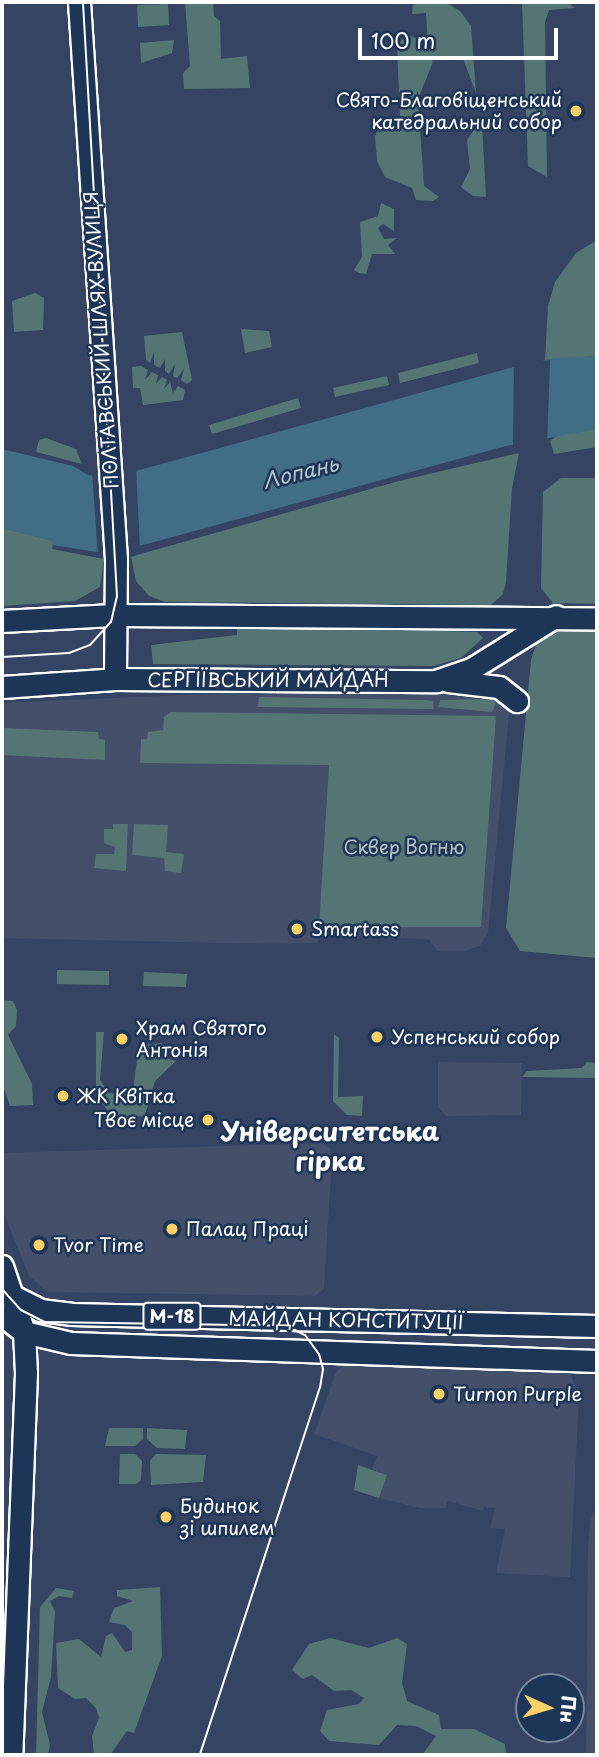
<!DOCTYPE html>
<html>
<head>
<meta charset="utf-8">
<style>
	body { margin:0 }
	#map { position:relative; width:599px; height:1757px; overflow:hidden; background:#344462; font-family:"Playpen Sans",sans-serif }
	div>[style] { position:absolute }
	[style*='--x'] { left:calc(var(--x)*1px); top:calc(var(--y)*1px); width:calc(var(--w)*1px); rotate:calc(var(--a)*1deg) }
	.built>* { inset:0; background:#444f6a }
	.green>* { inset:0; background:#557574 }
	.water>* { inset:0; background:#416d85 }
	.pier>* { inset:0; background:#344462 }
	.roads { filter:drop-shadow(2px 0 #fff) drop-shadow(-2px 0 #fff) drop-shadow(0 2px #fff) drop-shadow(0 -2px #fff) }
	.primary>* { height:21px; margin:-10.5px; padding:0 10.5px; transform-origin:10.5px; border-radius:10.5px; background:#1d3557 }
	.tram>* { height:2px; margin:-1px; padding:0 1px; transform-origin:1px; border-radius:1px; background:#fff }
	.dots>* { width:19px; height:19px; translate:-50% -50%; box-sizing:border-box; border:4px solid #1d3557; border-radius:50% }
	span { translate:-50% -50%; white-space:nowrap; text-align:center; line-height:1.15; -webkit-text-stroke:5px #1d3557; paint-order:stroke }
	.shield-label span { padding:2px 5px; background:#1d3557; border:2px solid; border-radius:5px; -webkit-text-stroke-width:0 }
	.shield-label { font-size:18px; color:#fff; font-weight:700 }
	.poi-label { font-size:19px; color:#fff }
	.right { translate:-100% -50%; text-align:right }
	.left { translate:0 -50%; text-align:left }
	.street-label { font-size:19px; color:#fff }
	.park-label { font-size:19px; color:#b2c1c0 }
	.water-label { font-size:21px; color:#b3c5ce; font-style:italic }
	.district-label { font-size:26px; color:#fff; font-weight:700 }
	.frame { position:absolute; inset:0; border:4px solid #fff; pointer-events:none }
	.north { position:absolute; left:515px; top:1673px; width:70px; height:70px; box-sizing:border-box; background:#1d3557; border:2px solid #77869a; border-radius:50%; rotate:94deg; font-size:19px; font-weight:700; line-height:28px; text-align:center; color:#fff }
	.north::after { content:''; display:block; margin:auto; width:24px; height:32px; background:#ffd166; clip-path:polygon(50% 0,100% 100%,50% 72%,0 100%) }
	.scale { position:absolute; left:358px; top:28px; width:200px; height:32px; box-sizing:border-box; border:4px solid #fff; border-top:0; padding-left:9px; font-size:21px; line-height:24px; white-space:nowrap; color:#fff; -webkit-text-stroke:5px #1d3557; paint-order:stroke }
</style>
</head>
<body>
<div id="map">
	<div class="built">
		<i style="clip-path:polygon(236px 688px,494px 688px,510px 704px,488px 933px,480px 946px,465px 951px,437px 951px,429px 939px,319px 936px,318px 943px,271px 944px,2px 938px,2px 703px,226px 693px)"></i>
		<i style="clip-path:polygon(438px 1062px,522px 1063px,521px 1115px,446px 1116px,438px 1107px)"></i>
		<i style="clip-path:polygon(321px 1143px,330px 1148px,332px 1157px,324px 1289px,315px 1296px,48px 1292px,29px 1276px,2px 1209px,2px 1153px)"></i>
		<i style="clip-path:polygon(349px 1361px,569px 1370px,579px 1396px,570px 1577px,496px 1573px,505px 1529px,490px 1528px,495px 1508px,484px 1507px,483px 1511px,448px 1501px,445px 1508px,420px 1508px,379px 1498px,387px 1475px,372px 1469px,377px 1456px,314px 1434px,336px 1372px)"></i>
		<i style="clip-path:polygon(597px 1505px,597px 1755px,586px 1755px,588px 1548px,590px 1522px)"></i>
	</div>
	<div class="green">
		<i style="clip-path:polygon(185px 2px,213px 2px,214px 16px,220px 21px,221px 59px,247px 56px,250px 88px,184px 89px,183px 73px,190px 66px)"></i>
		<i style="clip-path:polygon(420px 2px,445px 2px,460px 11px,471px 26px,476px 93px,462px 56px,429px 58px,426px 13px,412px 14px,413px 5px)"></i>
		<i style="clip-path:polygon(522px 2px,567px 2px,575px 8px,549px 10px,545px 22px,547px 177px,528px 166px)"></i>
		<i style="clip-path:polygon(168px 4px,169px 25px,138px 27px,137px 5px)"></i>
		<i style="clip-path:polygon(409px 35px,423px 42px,433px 62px,418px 99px,424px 186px,439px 197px,433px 201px,416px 200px,412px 188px,385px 177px,377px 161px,375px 136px,381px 125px,397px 125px,400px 119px,397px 44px)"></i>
		<i style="clip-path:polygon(174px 40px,172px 53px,141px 63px,140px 43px)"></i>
		<i style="clip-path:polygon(482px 124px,486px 197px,473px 196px,461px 187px,470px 169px,467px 140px,477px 125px)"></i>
		<i style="clip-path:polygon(381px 203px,394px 209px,394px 231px,383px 224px,378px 228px,384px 239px,397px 238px,388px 245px,395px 254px,372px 254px,366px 274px,359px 273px,354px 270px,362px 257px,360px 222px,378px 216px)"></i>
		<i style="clip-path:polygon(597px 240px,597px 356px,545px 360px,548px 306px,555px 282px,576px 253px)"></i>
		<i style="clip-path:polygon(35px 293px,44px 298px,43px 330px,14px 332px,12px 301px)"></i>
		<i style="clip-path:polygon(241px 329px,269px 331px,272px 347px,245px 353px)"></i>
		<i style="clip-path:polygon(182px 332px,192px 380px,187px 384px,181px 380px,184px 369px,177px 378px,173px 376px,175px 364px,169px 374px,165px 371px,165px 359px,160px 368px,154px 365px,154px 352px,150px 363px,146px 360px,144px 336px)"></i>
		<i style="clip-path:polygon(477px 353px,479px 363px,400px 383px,398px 373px)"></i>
		<i style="clip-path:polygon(141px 366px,148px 370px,145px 380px,152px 372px,158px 375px,156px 384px,162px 377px,167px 380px,164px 389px,170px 382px,173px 393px,178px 386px,185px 390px,183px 400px,143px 405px,140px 388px,133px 388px,132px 367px)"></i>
		<i style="clip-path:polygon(387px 376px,389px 385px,335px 397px,333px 388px)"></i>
		<i style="clip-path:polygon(298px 398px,301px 408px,212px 434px,209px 425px)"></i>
		<i style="clip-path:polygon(597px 429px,597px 447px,554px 454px,550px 441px,559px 434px)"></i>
		<i style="clip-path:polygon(46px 438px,76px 449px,82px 464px,36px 452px,39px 440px)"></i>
		<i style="clip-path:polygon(519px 453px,512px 488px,506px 582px,503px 594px,491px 605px,165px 602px,149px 596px,136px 581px,131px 557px,144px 553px,399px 481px)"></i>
		<i style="clip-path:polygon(561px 478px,597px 478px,597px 604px,553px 603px,541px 588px,543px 492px)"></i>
		<i style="clip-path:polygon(2px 528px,54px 541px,52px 549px,104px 559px,100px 587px,75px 601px,2px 606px)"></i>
		<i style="clip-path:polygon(272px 626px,477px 632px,483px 638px,461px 658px,433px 666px,153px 664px,151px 645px,237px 635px,237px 628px)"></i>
		<i style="clip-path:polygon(551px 632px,597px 632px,597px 958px,520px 951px,506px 928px,531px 660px,537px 641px)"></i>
		<i style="clip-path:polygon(259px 697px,426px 700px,433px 701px,434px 709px,258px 707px)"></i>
		<i style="clip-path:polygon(491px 699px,496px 703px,492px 712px,438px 707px,440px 700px)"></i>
		<i style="clip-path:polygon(171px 712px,496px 716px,481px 927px,319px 927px,329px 765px,140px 763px,141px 739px,147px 739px,148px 732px,163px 730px,164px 717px)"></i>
		<i style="clip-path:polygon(2px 728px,98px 732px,99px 739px,105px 740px,105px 760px,2px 755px)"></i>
		<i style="clip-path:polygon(113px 824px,128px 824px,126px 871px,94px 868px,96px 854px,114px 854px,115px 847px,104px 843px,104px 829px,113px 829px)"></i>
		<i style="clip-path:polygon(134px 824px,168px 825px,166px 852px,184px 854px,181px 873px,165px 871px,164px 858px,132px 855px)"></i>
		<i style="clip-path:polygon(57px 970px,109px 971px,109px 985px,57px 984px)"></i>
		<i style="clip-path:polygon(144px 972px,187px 974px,186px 987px,143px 986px)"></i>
		<i style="clip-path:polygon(2px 1000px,13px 1001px,17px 1010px,16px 1026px,8px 1035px,32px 1084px,33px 1105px,10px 1106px,2px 1083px)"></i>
		<i style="clip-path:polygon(96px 1032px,104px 1032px,100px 1080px,109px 1093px,127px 1094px,133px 1090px,139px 1045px,162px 1043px,163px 1057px,176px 1061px,155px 1081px,145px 1116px,114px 1118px,96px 1096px)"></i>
		<i style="clip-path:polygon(334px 1034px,339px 1038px,338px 1097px,363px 1096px,362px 1116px,347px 1115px,333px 1101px)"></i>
		<i style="clip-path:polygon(587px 1062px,597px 1063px,597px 1078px,522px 1077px,527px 1071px,582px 1068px)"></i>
		<i style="clip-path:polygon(109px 1428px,143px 1428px,143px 1439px,135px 1446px,105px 1446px)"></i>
		<i style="clip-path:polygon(147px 1428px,187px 1430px,185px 1449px,157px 1448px,147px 1439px)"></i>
		<i style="clip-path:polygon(120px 1454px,135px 1454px,142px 1461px,141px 1480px,136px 1484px,119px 1484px)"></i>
		<i style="clip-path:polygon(156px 1454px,206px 1455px,203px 1482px,151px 1485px,150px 1461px)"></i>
		<i style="clip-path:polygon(358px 1465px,387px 1475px,379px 1498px,354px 1490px)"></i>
		<i style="clip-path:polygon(160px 1587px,162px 1656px,134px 1733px,127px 1731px,110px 1755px,94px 1755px,92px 1736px,99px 1718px,96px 1708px,86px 1698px,75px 1699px,58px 1688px,56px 1643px,79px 1639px,101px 1657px,106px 1636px,112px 1633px,125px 1652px,132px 1650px,132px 1632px,125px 1625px,109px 1622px,114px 1608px,133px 1601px,117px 1596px,117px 1590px)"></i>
		<i style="clip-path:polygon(56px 1588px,74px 1591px,72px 1598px,59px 1596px,50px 1601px,55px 1611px,51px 1677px,42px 1712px,50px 1745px,48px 1755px,36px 1755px,40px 1607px)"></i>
		<i style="clip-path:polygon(330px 1638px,369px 1648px,397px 1638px,407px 1644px,402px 1683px,407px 1701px,439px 1715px,441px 1729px,474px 1729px,505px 1744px,506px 1755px,422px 1755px,436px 1736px,416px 1726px,397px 1725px,379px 1745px,329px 1741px,320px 1731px,327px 1710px,359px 1704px,364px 1698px,351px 1690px,334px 1691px,312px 1675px,303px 1679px,292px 1670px,309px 1644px)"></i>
	</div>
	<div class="water">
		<i style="clip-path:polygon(597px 356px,597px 429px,506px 446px,110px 554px,52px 545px,53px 541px,2px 528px,2px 449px,73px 466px,88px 475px,114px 477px,514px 367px,555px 358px)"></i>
	</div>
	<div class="pier">
		<i style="clip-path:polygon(550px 360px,547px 445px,513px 449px,514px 364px)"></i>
		<i style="clip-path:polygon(136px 467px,140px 550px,98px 557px,92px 472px,114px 473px)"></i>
	</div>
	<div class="roads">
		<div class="primary">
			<i style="--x:79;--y:2;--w:558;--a:86.2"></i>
			<i style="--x:116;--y:559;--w:120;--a:90.5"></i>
			<i style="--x:2;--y:621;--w:111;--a:-3.1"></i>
			<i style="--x:113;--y:615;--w:484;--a:0.4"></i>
			<i style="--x:448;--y:681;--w:51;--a:6.7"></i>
			<i style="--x:499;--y:687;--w:23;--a:38"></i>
			<i style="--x:2;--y:687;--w:113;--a:-4"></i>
			<i style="--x:115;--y:679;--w:321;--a:0.4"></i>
			<i style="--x:436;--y:681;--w:37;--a:-19"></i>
			<i style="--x:471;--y:669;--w:100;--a:-31.9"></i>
			<i style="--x:2;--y:1266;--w:70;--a:71.6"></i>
			<i style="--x:24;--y:1332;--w:41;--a:87.2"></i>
			<i style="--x:26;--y:1373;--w:382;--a:92.2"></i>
			<i style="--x:15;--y:1297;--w:28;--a:27"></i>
			<i style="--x:40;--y:1310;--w:31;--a:7"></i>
			<i style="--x:71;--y:1314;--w:526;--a:1.31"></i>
			<i style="--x:2;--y:1315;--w:28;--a:38"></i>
			<i style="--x:24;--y:1332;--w:48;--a:13.2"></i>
			<i style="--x:71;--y:1343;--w:526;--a:1.96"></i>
		</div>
	</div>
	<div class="tram">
		<i style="--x:2;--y:657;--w:67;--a:-3.4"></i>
		<i style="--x:69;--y:653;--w:22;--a:-21"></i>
		<i style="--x:90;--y:645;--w:31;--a:-48"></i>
		<i style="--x:111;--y:622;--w:27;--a:-77"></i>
		<i style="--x:117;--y:596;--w:595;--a:-93.28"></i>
		<i style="--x:2;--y:1289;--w:28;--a:48"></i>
		<i style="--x:21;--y:1310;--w:27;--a:27"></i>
		<i style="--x:45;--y:1322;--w:242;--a:0.9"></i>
		<i style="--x:287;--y:1326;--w:20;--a:27"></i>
		<i style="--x:305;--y:1335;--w:24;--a:54"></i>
		<i style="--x:319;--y:1354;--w:16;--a:75"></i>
		<i style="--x:323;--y:1369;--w:18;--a:99"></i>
		<i style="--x:320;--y:1387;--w:387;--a:108.1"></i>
	</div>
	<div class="dots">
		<i style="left:576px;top:111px;background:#ffd166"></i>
		<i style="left:297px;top:929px;background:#ffd166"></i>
		<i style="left:377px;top:1037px;background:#ffd166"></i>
		<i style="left:122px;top:1039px;background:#ffd166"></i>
		<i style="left:63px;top:1096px;background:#ffd166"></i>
		<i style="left:208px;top:1120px;background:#ffd166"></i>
		<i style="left:172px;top:1229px;background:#ffd166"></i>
		<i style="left:39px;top:1245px;background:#ffd166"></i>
		<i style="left:439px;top:1394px;background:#ffd166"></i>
		<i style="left:166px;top:1517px;background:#ffd166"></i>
	</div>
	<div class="shield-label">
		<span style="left:172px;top:1316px">М-18</span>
	</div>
	<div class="poi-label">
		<span class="right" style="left:562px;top:111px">Свято-Благовіщенський<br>катедральний собор</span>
		<span class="left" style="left:311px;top:929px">Smartass</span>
		<span class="left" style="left:136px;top:1039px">Храм Святого<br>Антонія</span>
		<span class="left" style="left:391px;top:1037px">Успенський собор</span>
		<span class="left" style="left:77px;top:1096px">ЖК Квітка</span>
		<span class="right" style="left:194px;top:1120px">Твоє місце</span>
		<span class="left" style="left:186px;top:1229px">Палац Праці</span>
		<span class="left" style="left:53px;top:1245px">Tvor Time</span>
		<span class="left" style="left:453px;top:1394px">Turnon Purple</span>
		<span class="left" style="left:180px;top:1517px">Будинок<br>зі шпилем</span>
	</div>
	<div class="street-label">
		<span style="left:101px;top:340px;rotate:-94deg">ПОЛТАВСЬКИЙ ШЛЯХ ВУЛИЦЯ</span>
		<span style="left:268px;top:680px">СЕРГІЇВСЬКИЙ МАЙДАН</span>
		<span style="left:346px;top:1320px;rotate:1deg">МАЙДАН КОНСТИТУЦІЇ</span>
	</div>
	<div class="park-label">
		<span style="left:404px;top:847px">Сквер Вогню</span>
	</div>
	<div class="water-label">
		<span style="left:300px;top:471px;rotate:-14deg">Лопань</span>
	</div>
	<div class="district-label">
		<span style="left:330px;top:1146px">Університетська<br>гірка</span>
	</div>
	<div class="frame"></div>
	<div class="north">Пн</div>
	<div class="scale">100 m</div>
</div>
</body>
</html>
